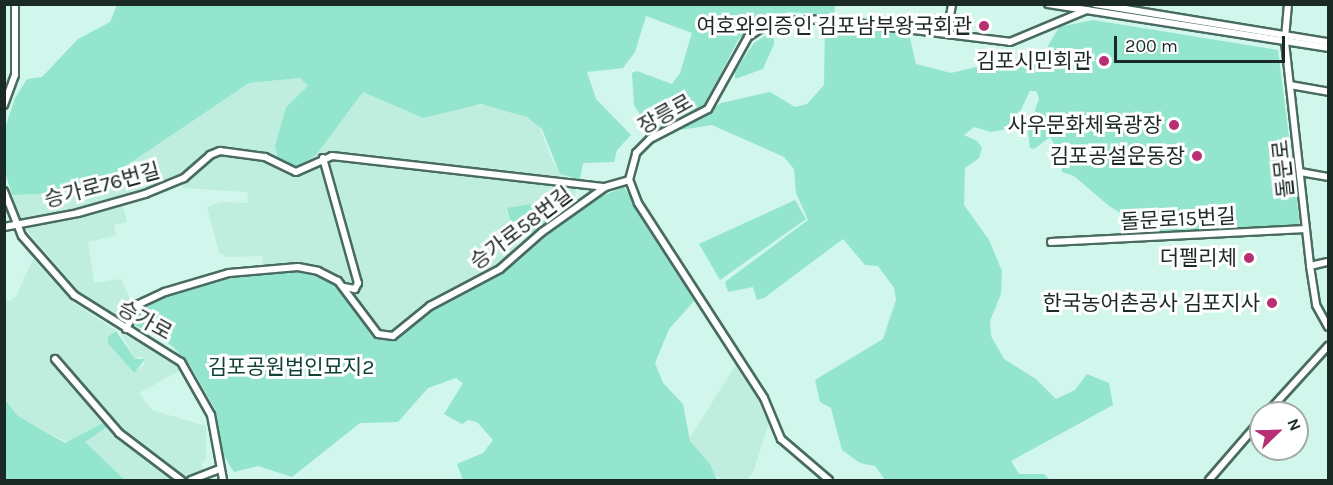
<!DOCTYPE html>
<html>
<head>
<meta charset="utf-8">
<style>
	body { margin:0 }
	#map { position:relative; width:1333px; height:485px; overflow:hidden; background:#d1f6eb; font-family:Karla,"Noto Sans KR",sans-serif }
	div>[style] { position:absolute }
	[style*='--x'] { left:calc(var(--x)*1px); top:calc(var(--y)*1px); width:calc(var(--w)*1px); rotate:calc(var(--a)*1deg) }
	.built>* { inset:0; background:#bfeedf }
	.green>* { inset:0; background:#94e5ce }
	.roads { filter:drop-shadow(2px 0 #496b61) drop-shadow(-2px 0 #496b61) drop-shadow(0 2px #496b61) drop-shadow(0 -2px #496b61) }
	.minor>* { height:6px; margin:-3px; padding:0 3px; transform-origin:3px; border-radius:3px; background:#fff }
	.dots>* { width:16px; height:16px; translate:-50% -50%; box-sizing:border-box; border:3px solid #fff; border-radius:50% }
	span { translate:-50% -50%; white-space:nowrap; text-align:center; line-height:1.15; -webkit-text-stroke:6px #fff; paint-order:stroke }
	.poi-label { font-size:21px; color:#1c2a26 }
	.right { translate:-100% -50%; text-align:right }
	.street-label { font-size:21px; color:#1c2a26 }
	.park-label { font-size:21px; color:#114237 }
	.frame { position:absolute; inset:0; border:6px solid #1c2a26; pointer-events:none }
	.north { position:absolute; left:1249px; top:401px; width:60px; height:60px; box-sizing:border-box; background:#fff; border:2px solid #a4aaa8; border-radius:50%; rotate:67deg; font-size:16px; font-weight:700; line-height:24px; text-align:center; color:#1c2a26 }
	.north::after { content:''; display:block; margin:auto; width:21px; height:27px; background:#b63073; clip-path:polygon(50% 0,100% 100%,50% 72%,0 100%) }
	.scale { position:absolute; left:1114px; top:36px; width:171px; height:27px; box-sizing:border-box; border:3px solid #1c2a26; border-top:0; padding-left:8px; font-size:18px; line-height:21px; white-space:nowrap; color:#1c2a26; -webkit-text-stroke:4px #fff; paint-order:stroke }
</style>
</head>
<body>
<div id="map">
	<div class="built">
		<i style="clip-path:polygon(300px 78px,308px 86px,286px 107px,275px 146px,346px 115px,363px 92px,423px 118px,467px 106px,490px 105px,527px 117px,538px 124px,553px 162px,564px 178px,577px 180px,575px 199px,506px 210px,519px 250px,393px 333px,381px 331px,345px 284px,321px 268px,263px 266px,262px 256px,226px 257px,219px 252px,207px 207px,221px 202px,249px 203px,247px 192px,184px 188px,175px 180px,121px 199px,127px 222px,114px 225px,116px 236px,88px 242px,94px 283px,121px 279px,132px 304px,122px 319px,79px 291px,23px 226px,12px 195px,72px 191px,102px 182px,249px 83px)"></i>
		<i style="clip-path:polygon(33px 259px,71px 301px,116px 331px,113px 332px,132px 373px,145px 364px,141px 356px,135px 359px,121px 333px,173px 361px,179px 371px,139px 393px,152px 410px,206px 426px,206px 459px,201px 464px,206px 473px,188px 480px,125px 480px,85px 442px,105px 422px,68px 443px,18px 416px,5px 398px,4px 299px,10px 301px,16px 296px)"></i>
		<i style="clip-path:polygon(737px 363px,770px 419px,753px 473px,747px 480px,725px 480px,716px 476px,689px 439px)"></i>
	</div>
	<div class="green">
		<i style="clip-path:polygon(117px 5px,835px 5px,834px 15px,789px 12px,759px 21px,738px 40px,706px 103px,692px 115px,651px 133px,634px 105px,632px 73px,637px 71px,672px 84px,680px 73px,692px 33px,646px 16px,635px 52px,623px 68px,587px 72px,596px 99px,631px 135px,617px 150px,614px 162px,583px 163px,580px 180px,560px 174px,542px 129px,527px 117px,481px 104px,423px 118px,363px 92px,316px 155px,298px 166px,289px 166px,278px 159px,275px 146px,286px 107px,308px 86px,300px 78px,249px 83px,102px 182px,60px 193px,12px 195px,5px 172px,5px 128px,15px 98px,27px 79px,42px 77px,78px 39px,110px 22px)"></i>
		<i style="clip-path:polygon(1093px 20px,1278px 50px,1300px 226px,1152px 232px,1109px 206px,1074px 176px,1062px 172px,1061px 155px,1050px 137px,1034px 149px,1030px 148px,1028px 132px,1039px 98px,1036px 91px,1030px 91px,1012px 128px,991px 132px,974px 127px,964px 135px,977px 141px,982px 148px,979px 158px,965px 168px,964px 205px,989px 240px,1002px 271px,1001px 294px,990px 321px,991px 336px,1004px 359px,1036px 379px,1056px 399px,1075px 390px,1087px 374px,1109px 383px,1113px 405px,1011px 461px,1019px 474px,1044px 474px,1050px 480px,885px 480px,875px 466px,860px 463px,842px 450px,831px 408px,820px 402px,815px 380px,883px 339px,896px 300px,894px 288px,878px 266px,865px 265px,843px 239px,764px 298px,757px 300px,753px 287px,728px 292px,725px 282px,808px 220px,796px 193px,794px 169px,784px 157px,712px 125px,680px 130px,721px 103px,770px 92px,795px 107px,807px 104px,824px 85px,825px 26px,909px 34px,916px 64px,951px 73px,980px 66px,989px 72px,1039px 61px,1059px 27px)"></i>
		<i style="clip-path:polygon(774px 30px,774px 44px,763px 69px,735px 79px,735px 71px,754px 43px)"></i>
		<i style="clip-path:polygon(624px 187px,696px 299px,669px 329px,655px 363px,663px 383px,683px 404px,690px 441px,710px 464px,717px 480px,463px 480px,457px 464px,483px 453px,493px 440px,477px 422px,468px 420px,462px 424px,444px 414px,463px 383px,456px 378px,428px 388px,398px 422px,360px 423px,292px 477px,258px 466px,234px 472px,222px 453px,215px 409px,190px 365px,172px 346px,135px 325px,135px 317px,146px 304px,192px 286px,242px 274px,300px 270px,339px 286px,372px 332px,381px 339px,392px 340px,435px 306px,509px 267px,588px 202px)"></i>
		<i style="clip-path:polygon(556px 200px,578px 202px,536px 235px,523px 227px,520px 235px,514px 237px,507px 208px)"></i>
		<i style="clip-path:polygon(795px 200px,806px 219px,720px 280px,699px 244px)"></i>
		<i style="clip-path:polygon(116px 331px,135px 359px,145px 359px,134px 373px,108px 343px,108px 337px)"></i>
		<i style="clip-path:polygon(5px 399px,18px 416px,65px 443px,105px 422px,108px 426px,85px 442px,125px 480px,5px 480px)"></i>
	</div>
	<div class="roads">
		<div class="minor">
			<i style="--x:1048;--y:4;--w:283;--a:8.9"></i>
			<i style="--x:1095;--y:4;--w:236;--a:9.3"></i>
			<i style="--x:1288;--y:4;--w:38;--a:95"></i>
			<i style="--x:1285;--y:42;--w:225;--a:83.6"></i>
			<i style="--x:1310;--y:266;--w:39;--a:81"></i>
			<i style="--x:1316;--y:305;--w:25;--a:61"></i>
			<i style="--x:947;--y:33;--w:29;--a:-80"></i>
			<i style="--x:1290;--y:85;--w:39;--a:10"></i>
			<i style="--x:4;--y:105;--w:32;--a:-70"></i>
			<i style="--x:15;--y:75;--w:71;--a:-90"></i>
			<i style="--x:323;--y:158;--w:130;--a:74.4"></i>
			<i style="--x:358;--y:283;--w:7;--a:117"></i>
			<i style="--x:355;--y:289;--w:10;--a:-169"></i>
			<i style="--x:1300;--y:172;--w:28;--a:10"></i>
			<i style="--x:4;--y:191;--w:48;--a:68.2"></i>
			<i style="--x:22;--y:236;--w:79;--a:48.6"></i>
			<i style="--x:74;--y:295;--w:126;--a:32.1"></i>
			<i style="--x:181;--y:362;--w:61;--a:60.5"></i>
			<i style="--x:211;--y:415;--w:66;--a:79.5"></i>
			<i style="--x:4;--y:227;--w:75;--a:-10.7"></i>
			<i style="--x:78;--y:213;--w:70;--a:-15.8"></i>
			<i style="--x:145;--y:194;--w:42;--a:-22.3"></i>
			<i style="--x:184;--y:178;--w:35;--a:-41"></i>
			<i style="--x:210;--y:155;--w:11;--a:-22"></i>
			<i style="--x:220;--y:151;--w:45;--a:7.6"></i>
			<i style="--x:265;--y:157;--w:34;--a:26"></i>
			<i style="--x:296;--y:172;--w:39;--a:-24"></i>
			<i style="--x:332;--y:156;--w:275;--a:6.5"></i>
			<i style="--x:605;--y:187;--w:25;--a:-16"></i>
			<i style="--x:1051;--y:242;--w:255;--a:-2.9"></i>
			<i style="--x:1310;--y:266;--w:18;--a:-13"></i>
			<i style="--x:126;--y:329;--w:28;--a:-63"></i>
			<i style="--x:139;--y:304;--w:29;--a:-25"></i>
			<i style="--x:165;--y:292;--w:67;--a:-16.5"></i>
			<i style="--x:229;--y:273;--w:69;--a:-5"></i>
			<i style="--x:298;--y:267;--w:20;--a:11"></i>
			<i style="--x:318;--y:271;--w:22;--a:27"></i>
			<i style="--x:338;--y:281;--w:66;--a:53"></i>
			<i style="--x:378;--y:334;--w:15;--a:8"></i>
			<i style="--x:393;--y:336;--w:48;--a:-39"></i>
			<i style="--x:430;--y:306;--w:79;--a:-27.9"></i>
			<i style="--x:500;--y:269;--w:56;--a:-41.4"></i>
			<i style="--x:542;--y:232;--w:76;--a:-35.4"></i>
			<i style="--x:55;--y:359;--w:98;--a:49.1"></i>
			<i style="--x:119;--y:433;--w:78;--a:37.2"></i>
			<i style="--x:1267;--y:413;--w:91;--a:-47.7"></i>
			<i style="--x:191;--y:480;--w:31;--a:-21"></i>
			<i style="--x:829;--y:480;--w:63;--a:-139.5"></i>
			<i style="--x:781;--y:439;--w:44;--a:-112.5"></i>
			<i style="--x:764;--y:398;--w:232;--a:-122.9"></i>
			<i style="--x:638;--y:203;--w:25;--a:-111"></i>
			<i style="--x:629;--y:180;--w:28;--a:-75"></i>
			<i style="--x:636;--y:153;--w:20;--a:-45"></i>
			<i style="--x:650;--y:139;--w:65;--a:-27.3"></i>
			<i style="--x:708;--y:109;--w:82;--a:-60.9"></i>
			<i style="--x:748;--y:37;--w:27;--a:-34"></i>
			<i style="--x:770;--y:22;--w:54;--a:-3.2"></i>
			<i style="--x:824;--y:19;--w:187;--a:7"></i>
			<i style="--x:1010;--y:42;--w:83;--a:-22.6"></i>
			<i style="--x:1209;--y:480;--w:79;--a:-49.1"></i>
		</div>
	</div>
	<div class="dots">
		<i style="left:984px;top:26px;background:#b63073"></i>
		<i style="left:1104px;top:61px;background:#b63073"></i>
		<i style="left:1174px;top:125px;background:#b63073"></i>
		<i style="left:1197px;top:156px;background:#b63073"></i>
		<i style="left:1249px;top:258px;background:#b63073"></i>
		<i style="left:1272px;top:303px;background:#b63073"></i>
	</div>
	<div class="poi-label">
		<span class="right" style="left:972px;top:26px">여호와의증인 김포남부왕국회관</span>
		<span class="right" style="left:1092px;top:61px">김포시민회관</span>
		<span class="right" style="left:1162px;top:125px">사우문화체육광장</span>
		<span class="right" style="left:1185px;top:156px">김포공설운동장</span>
		<span class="right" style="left:1237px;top:258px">더펠리체</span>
		<span class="right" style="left:1260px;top:303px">한국농어촌공사 김포지사</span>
	</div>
	<div class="street-label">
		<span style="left:665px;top:114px;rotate:-29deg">장릉로</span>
		<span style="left:1283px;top:169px;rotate:-96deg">돌문로</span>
		<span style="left:102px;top:185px;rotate:-15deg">승가로76번길</span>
		<span style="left:1178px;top:219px;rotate:-3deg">돌문로15번길</span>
		<span style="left:521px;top:228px;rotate:-37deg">승가로58번길</span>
		<span style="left:145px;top:320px;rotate:29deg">승가로</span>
	</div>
	<div class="park-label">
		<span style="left:291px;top:367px">김포공원법인묘지2</span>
	</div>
	<div class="frame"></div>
	<div class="north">N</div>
	<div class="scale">200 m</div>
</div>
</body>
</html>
